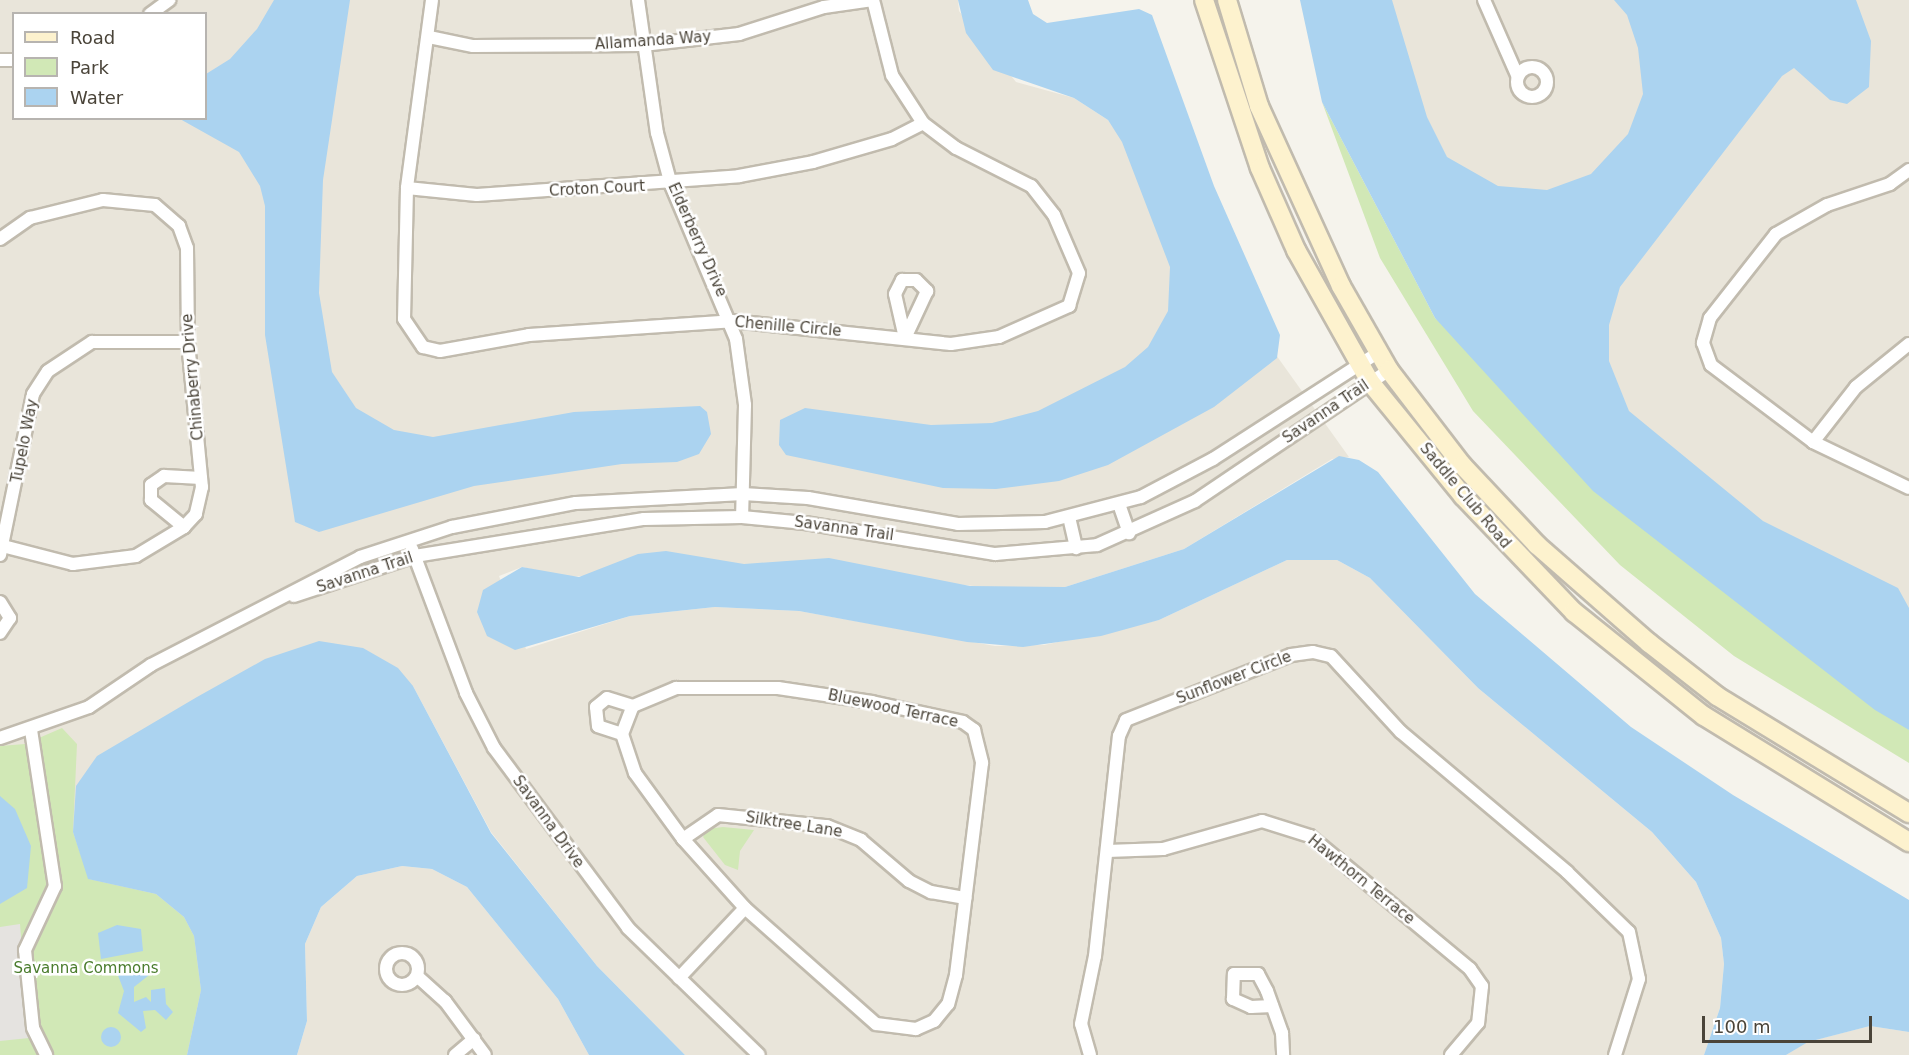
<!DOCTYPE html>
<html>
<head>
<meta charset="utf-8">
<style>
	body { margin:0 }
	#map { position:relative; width:1909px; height:1055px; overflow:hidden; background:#f5f3ec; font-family:"DejaVu Sans",sans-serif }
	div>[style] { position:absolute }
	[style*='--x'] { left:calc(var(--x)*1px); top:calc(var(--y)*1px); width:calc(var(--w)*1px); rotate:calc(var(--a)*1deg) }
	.residential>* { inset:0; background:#e9e5da }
	.green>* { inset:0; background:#d1e8b6 }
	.parking>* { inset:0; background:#e5e3e0 }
	.water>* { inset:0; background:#abd3f0 }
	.round { border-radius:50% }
	.roads { filter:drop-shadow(2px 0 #c1bbae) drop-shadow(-2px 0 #c1bbae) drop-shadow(0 2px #c1bbae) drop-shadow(0 -2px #c1bbae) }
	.street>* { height:12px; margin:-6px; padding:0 6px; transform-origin:6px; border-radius:6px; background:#fff }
	.street>.ring { margin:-6px; padding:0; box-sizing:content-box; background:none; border:12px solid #fff; border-radius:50% }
	.secondary>* { height:18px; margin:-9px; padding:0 9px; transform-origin:9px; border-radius:9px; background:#fdf2ce }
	span { translate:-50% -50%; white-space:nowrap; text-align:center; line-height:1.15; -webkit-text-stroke:5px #fff; paint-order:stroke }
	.street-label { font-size:15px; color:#4a4439 }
	.park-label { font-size:15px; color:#4a7c2d }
	.legend { position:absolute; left:12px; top:12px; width:195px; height:108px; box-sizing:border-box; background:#fff; border:2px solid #b7b4b0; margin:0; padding:8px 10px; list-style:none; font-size:18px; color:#4a4439 }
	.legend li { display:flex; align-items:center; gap:12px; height:30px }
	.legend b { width:30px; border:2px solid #b7b4b0 }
	.scale { position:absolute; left:1702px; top:1016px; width:170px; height:27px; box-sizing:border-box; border:3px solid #4a4439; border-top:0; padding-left:8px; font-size:18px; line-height:21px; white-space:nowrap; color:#4a4439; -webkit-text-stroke:4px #fff; paint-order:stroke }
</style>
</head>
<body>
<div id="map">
	<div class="residential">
		<i style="clip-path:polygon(evenodd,0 0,958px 0,959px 11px,1016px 82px,1074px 98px,1108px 120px,1349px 457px,1332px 459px,1184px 549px,1065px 587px,984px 587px,755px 564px,567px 577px,522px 567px,499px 576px,526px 649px,630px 616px,715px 607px,799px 611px,995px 646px,1044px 645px,1159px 620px,1287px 560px,1337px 560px,1370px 578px,1478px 688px,1652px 832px,1696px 882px,1721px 938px,1724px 964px,1720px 1008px,1704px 1055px,685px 1055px,597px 966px,491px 832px,413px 686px,222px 955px,187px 1055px,0 1055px,0 0,14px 14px,206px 14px,206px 118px,14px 118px,14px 14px)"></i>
		<i style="clip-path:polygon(1300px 0,1909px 0,1909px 730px,1593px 491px)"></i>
		<i style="clip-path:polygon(402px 866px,432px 869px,467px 887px,558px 999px,589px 1055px,297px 1055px,307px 1021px,305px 944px,321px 907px,357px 876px)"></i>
		<i style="clip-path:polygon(1870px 1026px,1909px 1032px,1909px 1055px,1786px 1055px,1807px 1042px)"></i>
	</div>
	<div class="green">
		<i style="clip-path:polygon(1322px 102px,1435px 318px,1909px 730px,1909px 763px,1734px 656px,1620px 565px,1473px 411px,1380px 258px)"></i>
		<i style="clip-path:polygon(62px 728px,77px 744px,73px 832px,89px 879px,156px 894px,184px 917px,194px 936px,201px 990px,187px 1055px,0 1055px,0 746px,25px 744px)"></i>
		<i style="clip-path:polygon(723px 827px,754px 830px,740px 851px,738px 870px,725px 865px,703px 837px,707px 829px)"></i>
	</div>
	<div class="parking">
		<i style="clip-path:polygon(20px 924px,29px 1038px,0 1041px,0 927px)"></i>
	</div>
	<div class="water">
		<i style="clip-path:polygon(274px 0,350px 0,323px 180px,319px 293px,332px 372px,356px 408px,394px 430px,433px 437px,574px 412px,700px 406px,707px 412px,711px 434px,699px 454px,677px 462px,622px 464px,474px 486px,319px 532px,295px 522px,265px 335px,265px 206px,260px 186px,239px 152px,180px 119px,206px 118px,206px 74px,230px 59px,257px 29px)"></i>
		<i style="clip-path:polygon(958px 0,1028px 0,1033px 14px,1047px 23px,1139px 9px,1152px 15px,1214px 186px,1280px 335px,1277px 358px,1214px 407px,1108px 465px,1059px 481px,996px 489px,943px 488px,786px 455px,779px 445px,780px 420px,805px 408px,931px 425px,992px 423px,1038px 411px,1125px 367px,1148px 347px,1168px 311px,1170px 267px,1122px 142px,1108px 120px,1074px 98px,993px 70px,966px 33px)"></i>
		<i style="clip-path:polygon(1300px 0,1392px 0,1427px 117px,1447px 157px,1498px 186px,1547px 190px,1591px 174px,1628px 134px,1643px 94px,1638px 48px,1627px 15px,1614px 0,1856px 0,1871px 41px,1869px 87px,1847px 104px,1830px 100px,1794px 68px,1782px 76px,1620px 287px,1609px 325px,1609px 361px,1629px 411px,1763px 521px,1898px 588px,1909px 608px,1909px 730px,1875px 710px,1593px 491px,1435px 318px,1322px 102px)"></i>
		<i style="clip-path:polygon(1339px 456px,1359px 460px,1378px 472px,1475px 594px,1631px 727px,1733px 795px,1909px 900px,1909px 1032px,1870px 1026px,1808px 1042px,1786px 1055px,1704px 1055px,1720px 1008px,1724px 964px,1721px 938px,1696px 882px,1652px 832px,1478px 688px,1370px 578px,1337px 560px,1287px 560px,1159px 620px,1101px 636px,1023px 647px,967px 642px,799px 611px,715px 607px,630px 616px,515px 650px,487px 636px,477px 612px,483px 590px,522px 567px,579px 577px,638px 554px,666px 551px,744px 564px,829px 558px,970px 586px,1065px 587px,1184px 549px)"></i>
		<i style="clip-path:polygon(319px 641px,363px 648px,398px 668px,413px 686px,491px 833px,597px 966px,685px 1055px,589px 1055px,558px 999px,467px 887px,432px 869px,402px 866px,357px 876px,321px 907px,305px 944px,307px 1021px,297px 1055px,187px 1055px,201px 990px,194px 936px,184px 917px,156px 894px,88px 879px,73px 832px,76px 786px,97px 756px,197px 697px,265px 659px)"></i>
		<i style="clip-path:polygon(0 796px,15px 809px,31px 846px,27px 888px,0 904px)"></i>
		<i style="clip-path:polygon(117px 925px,141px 929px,143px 951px,101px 959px,98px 933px)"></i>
		<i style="clip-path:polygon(137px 961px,153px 972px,134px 987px,134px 1002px,146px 997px,151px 1002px,151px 990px,165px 988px,166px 1004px,173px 1012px,166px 1020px,155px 1010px,143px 1011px,146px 1028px,141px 1032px,118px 1013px,124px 991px,117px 973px)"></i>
		<i class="round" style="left:101px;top:1027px;width:20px;height:20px"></i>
	</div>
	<div class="roads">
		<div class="street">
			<i style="--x:432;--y:0;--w:190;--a:97.6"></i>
			<i style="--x:407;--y:188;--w:131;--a:91.3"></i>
			<i style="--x:404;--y:319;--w:34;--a:56"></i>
			<i style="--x:423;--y:347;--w:17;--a:13"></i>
			<i style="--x:440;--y:351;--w:90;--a:-10.2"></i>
			<i style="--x:529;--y:335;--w:203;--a:-3.9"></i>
			<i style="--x:732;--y:321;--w:220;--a:6"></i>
			<i style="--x:951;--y:344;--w:49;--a:-8.3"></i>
			<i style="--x:999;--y:337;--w:77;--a:-23.9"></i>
			<i style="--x:1069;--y:306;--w:34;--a:-73"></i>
			<i style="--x:1079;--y:273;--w:63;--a:-113.3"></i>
			<i style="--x:1054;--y:215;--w:37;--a:-128"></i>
			<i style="--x:1031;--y:186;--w:84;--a:-153.1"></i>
			<i style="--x:956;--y:148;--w:41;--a:-142.9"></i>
			<i style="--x:923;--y:123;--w:57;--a:-122.9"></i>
			<i style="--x:892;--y:75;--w:77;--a:-104.2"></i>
			<i style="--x:638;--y:0;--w:134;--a:81.9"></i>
			<i style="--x:657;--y:133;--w:54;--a:74.9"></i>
			<i style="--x:671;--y:185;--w:167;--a:67.1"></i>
			<i style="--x:736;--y:339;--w:67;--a:82.2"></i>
			<i style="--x:745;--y:405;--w:112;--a:91.5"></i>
			<i style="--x:1484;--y:0;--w:84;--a:66.2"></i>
			<i style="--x:150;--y:14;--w:24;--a:-36"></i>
			<i style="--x:429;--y:37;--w:45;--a:11.6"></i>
			<i style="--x:473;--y:46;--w:170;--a:-0.3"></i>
			<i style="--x:643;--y:45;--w:97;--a:-6.5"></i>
			<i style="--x:739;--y:34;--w:89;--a:-17.6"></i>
			<i style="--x:824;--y:7;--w:49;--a:-8.1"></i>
			<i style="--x:0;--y:60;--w:14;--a:0"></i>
			<i class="ring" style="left:1517px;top:67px;width:18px;height:18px"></i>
			<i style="--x:1909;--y:170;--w:24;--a:144"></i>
			<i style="--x:1890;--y:184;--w:66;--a:161.6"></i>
			<i style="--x:1827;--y:205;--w:59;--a:150.4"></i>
			<i style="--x:1776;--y:234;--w:107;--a:128.2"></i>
			<i style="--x:1710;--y:318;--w:26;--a:106"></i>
			<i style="--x:1703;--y:343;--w:23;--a:70"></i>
			<i style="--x:1711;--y:365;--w:128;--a:37"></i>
			<i style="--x:1813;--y:442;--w:106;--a:25.6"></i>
			<i style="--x:407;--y:188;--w:70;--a:5.7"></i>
			<i style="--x:477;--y:195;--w:263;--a:-4.1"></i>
			<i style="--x:739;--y:176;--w:75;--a:-10.7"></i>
			<i style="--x:813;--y:162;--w:82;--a:-16.2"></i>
			<i style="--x:892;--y:139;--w:35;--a:-27"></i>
			<i style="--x:0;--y:239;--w:37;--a:-35"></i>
			<i style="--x:30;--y:218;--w:75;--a:-13.9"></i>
			<i style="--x:103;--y:200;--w:52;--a:5.5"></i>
			<i style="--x:155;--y:205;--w:32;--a:41"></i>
			<i style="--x:179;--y:226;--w:23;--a:70"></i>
			<i style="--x:187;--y:248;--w:94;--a:89.4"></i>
			<i style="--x:188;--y:342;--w:146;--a:84.5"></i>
			<i style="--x:202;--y:487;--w:28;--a:103"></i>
			<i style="--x:196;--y:514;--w:18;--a:133"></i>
			<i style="--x:184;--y:527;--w:56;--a:148.9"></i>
			<i style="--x:136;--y:556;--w:64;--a:172.8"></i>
			<i style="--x:73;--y:564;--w:72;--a:-165.6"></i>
			<i style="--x:902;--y:280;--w:14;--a:0"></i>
			<i style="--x:916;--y:280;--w:16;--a:45"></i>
			<i style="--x:927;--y:291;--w:52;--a:115.1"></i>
			<i style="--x:905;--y:338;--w:45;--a:-102.8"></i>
			<i style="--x:895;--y:294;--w:16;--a:-63"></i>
			<i style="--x:1813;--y:442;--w:70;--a:-52"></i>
			<i style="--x:1856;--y:387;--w:68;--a:-39.1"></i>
			<i style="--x:1119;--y:504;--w:31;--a:71"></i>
			<i style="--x:1069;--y:517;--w:32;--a:77"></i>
			<i style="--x:184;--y:527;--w:43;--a:-140.7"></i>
			<i style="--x:151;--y:500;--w:15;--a:-90"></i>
			<i style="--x:151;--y:485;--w:16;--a:-35"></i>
			<i style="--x:164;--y:476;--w:37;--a:3"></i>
			<i style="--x:412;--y:549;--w:154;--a:69.4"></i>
			<i style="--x:466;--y:693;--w:62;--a:63"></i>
			<i style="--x:494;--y:748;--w:224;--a:53.3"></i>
			<i style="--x:628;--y:928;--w:182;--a:44.1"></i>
			<i style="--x:0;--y:555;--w:164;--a:-78.4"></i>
			<i style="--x:33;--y:394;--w:27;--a:-57"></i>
			<i style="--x:48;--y:371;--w:53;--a:-33.4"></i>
			<i style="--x:92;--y:342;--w:96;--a:0"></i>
			<i style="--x:294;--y:596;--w:127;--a:-18.3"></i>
			<i style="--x:415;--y:556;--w:232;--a:-9.2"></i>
			<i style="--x:644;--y:519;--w:98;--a:-1.2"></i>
			<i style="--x:742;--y:517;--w:63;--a:5.4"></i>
			<i style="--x:805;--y:523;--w:193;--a:9.3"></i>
			<i style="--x:995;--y:554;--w:102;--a:-5"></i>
			<i style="--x:1097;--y:545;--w:107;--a:-24.2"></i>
			<i style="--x:1195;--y:501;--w:234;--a:-34"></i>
			<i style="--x:0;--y:602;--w:19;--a:58"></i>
			<i style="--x:10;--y:618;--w:18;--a:124"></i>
			<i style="--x:676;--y:688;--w:102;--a:0"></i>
			<i style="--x:778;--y:688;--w:95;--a:8.5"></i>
			<i style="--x:872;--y:702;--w:93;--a:12.4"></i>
			<i style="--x:963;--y:722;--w:14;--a:36"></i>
			<i style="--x:974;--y:730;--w:34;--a:76"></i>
			<i style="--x:982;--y:763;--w:214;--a:97"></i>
			<i style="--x:956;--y:975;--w:30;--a:105"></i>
			<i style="--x:948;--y:1004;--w:22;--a:129"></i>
			<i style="--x:934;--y:1021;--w:20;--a:156"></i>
			<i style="--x:916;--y:1029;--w:40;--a:-172.9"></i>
			<i style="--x:876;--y:1024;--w:175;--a:-138.5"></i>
			<i style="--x:745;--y:908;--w:93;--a:-131.9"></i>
			<i style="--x:683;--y:839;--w:82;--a:-126"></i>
			<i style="--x:635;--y:773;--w:41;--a:-108.4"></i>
			<i style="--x:622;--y:734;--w:30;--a:-69"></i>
			<i style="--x:633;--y:706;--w:47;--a:-22.7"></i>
			<i style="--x:31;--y:730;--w:158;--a:81.3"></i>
			<i style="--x:55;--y:886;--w:71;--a:115.1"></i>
			<i style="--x:25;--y:950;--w:78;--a:84.1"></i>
			<i style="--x:33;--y:1028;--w:30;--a:64"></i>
			<i style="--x:622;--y:734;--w:25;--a:-162"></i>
			<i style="--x:598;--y:726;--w:19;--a:-96"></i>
			<i style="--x:596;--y:707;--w:14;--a:-39"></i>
			<i style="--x:607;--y:698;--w:27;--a:17"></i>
			<i style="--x:0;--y:738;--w:94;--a:-19.2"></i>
			<i style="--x:89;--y:707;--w:75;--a:-34.1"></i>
			<i style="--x:151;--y:665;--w:235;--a:-27.3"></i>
			<i style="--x:360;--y:557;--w:97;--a:-18.1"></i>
			<i style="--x:452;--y:527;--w:126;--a:-11"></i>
			<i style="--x:576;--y:503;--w:167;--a:-3.1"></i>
			<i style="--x:743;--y:494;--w:65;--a:3.5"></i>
			<i style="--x:808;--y:498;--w:152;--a:9.8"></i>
			<i style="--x:958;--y:524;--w:87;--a:-1.3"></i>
			<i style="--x:1045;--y:522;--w:99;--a:-14.6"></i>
			<i style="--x:1141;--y:497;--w:81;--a:-27.8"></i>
			<i style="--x:1213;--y:459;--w:197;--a:-32.8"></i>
			<i style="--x:683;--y:839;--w:42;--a:-34.4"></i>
			<i style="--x:718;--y:815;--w:110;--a:5.8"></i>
			<i style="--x:827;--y:826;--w:37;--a:22"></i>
			<i style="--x:861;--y:840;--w:63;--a:40.5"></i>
			<i style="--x:909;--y:881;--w:25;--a:27"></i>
			<i style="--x:931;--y:892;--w:35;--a:10"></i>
			<i style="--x:1107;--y:851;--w:56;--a:-2"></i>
			<i style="--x:1163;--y:849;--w:103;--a:-15.8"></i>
			<i style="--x:1262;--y:821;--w:50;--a:17.4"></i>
			<i style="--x:1310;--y:836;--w:208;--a:39.7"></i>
			<i style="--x:1470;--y:969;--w:21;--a:55"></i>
			<i style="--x:1482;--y:986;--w:37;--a:96"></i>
			<i style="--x:1478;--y:1023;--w:42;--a:130.2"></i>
			<i class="ring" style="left:386px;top:953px;width:20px;height:20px"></i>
			<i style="--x:417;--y:976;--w:38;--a:42"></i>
			<i style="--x:445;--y:1001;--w:67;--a:53.5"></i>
			<i style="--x:679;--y:978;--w:96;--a:-46.7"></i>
			<i style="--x:1272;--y:1006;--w:21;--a:177"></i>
			<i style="--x:1251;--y:1007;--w:20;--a:-156"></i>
			<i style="--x:1233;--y:999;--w:25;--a:-88"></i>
			<i style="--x:1234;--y:974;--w:24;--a:0"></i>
			<i style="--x:1258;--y:974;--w:19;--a:62"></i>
			<i style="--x:1267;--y:991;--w:45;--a:70.3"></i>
			<i style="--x:1282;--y:1033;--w:22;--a:87"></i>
			<i style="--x:455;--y:1055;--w:25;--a:-40"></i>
			<i style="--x:1090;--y:1055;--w:32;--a:-106"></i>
			<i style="--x:1081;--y:1024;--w:69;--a:-78.4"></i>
			<i style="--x:1095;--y:956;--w:221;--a:-83.8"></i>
			<i style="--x:1119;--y:736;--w:17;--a:-66"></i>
			<i style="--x:1126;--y:720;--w:177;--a:-21.5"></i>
			<i style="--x:1291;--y:655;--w:22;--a:-8"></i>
			<i style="--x:1313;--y:652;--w:18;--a:13"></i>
			<i style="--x:1331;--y:656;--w:103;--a:47.4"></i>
			<i style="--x:1401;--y:732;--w:217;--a:40.1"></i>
			<i style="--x:1567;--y:872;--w:86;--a:44.1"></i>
			<i style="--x:1629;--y:932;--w:48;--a:78"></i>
			<i style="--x:1639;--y:979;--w:80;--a:107.5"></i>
		</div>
		<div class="secondary">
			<i style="--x:1204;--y:0;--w:177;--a:71.6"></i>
			<i style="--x:1260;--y:168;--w:90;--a:66.3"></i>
			<i style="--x:1296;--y:250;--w:151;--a:60.7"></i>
			<i style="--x:1370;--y:382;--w:147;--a:50.8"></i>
			<i style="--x:1463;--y:496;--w:161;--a:46.3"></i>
			<i style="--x:1574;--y:612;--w:166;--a:38.7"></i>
			<i style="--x:1704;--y:716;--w:241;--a:31.6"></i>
			<i style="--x:1227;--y:0;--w:111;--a:73.2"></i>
			<i style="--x:1259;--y:106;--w:198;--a:65.5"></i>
			<i style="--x:1341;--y:286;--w:97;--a:60.3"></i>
			<i style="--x:1389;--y:370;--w:120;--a:52.5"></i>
			<i style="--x:1462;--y:465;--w:110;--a:46.8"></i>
			<i style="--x:1537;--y:545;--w:149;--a:41.2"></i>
			<i style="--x:1649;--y:643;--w:86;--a:37.9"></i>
			<i style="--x:1717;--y:696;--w:225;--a:31.4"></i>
		</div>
	</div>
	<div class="street-label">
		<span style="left:653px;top:41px;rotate:-4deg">Allamanda Way</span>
		<span style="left:597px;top:189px;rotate:-3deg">Croton Court</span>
		<span style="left:697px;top:240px;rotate:66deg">Elderberry Drive</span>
		<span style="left:788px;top:327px;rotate:5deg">Chenille Circle</span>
		<span style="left:193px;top:377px;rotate:-95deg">Chinaberry Drive</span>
		<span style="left:1326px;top:412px;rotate:-34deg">Savanna Trail</span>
		<span style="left:25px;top:441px;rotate:-79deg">Tupelo Way</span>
		<span style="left:1465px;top:496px;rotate:50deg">Saddle Club Road</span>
		<span style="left:844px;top:529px;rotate:8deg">Savanna Trail</span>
		<span style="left:365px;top:573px;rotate:-18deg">Savanna Trail</span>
		<span style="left:1234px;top:678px;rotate:-21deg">Sunflower Circle</span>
		<span style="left:893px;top:709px;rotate:12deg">Bluewood Terrace</span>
		<span style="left:548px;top:822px;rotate:54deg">Savanna Drive</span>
		<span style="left:794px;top:825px;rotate:9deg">Silktree Lane</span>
		<span style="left:1361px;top:880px;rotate:39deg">Hawthorn Terrace</span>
	</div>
	<div class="park-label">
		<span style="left:86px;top:969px">Savanna Commons</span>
	</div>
	<ul class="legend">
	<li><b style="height:8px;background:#fdf2ce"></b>Road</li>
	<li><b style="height:16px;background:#d1e8b6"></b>Park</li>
	<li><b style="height:16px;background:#abd3f0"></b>Water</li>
	</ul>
	<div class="scale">100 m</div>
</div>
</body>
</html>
